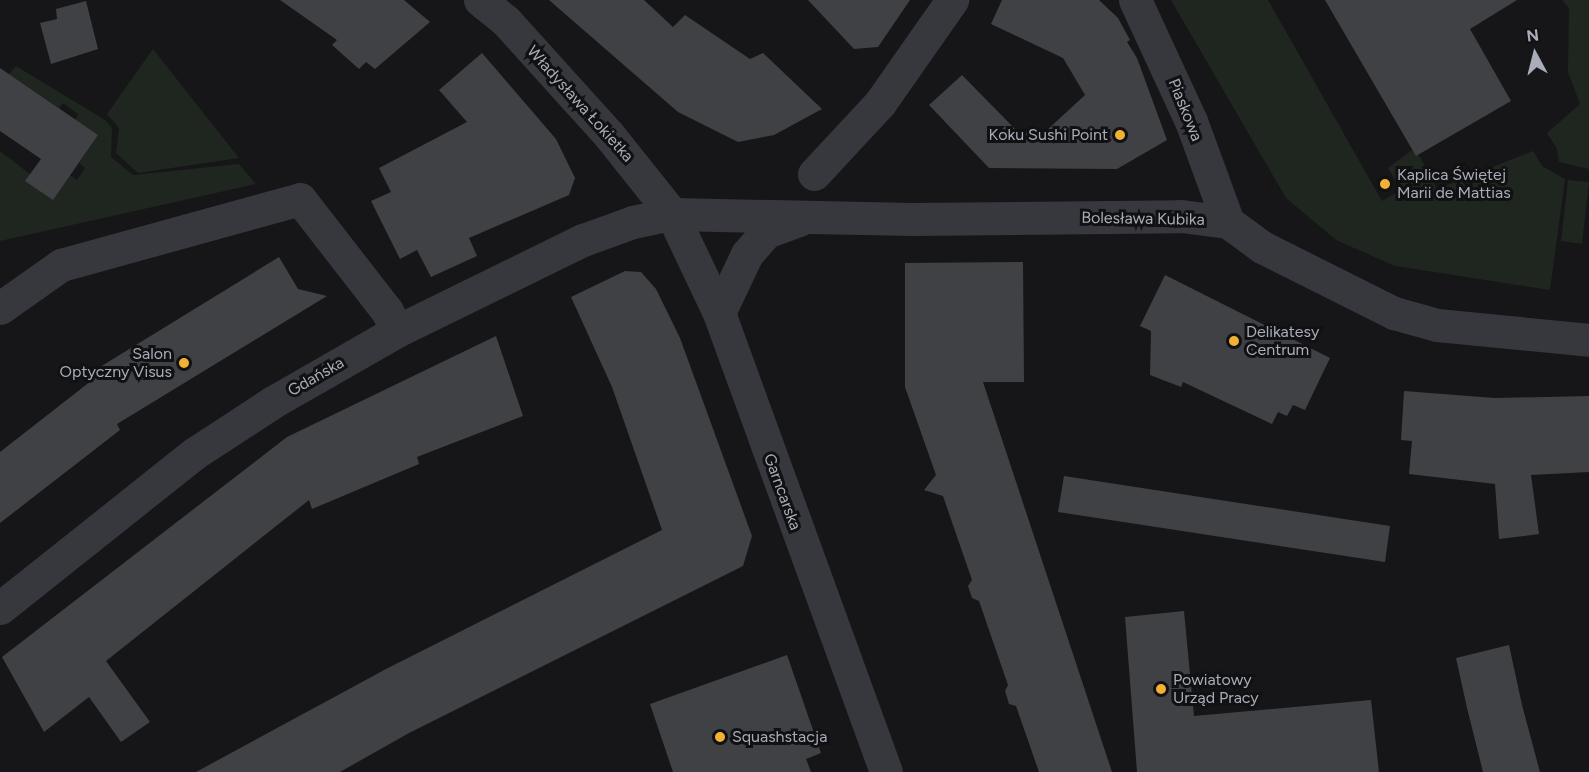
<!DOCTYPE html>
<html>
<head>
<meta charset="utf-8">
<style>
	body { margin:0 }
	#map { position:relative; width:1589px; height:772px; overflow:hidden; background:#161618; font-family:Figtree,sans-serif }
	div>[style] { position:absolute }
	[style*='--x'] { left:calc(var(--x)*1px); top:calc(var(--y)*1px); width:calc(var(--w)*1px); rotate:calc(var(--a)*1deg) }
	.green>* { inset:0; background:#1e261f }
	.building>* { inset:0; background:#404145 }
	.minor>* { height:33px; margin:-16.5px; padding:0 16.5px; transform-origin:16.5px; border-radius:16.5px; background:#37383d }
	.dots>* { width:16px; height:16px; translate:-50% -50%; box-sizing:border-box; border:3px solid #111113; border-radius:50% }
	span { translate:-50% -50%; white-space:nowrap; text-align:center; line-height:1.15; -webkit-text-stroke:6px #111113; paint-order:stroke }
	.street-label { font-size:16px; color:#a8adb8 }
	.poi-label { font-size:16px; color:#a8adb8 }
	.right { translate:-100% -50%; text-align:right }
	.left { translate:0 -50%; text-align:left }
	.north { position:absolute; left:1505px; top:24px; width:60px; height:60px; -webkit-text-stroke:4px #111113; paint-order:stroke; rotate:353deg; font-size:16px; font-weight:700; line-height:24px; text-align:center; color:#a8adb8 }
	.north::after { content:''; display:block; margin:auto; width:21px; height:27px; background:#a8adb8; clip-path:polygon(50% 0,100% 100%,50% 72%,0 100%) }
</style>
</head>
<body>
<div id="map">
	<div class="green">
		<i style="clip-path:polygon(1171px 0,1268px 0,1382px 201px,1401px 190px,1388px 168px,1412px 150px,1419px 155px,1437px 189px,1533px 151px,1542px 166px,1565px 179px,1550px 290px,1395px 266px,1336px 240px,1286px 198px)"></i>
		<i style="clip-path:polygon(1562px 0,1589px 0,1589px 169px,1559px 162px,1557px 149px,1547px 133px,1580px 104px,1568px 72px,1569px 8px)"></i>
		<i style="clip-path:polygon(153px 49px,239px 158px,138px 173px,116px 153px,119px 128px,107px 114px)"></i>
		<i style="clip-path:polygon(16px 66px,105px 120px,112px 128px,111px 157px,133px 175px,239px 164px,256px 184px,0 241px,0 151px,30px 174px,70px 175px,77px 180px,85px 168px,79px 163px,98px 135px,75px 120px,78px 114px,63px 103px,59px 108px,9px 74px)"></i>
		<i style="clip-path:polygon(1568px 180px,1589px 182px,1582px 244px,1561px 241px)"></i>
	</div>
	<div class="building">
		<i style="clip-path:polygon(280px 0,404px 0,430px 22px,375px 69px,366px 62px,359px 69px,332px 45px,337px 40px)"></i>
		<i style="clip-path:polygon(549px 0,644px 0,673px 27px,685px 15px,750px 59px,763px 53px,822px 109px,774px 135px,738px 142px,678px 112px)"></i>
		<i style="clip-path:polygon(808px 0,910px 0,878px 47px,854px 49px)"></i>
		<i style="clip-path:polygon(1002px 0,1099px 0,1118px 18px,1130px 40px,1127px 42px,1137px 58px,1167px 140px,1117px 169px,989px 168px,929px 105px,962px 75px,1017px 131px,1046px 131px,1085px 95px,1063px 58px,991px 24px)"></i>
		<i style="clip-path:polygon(1325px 0,1517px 0,1470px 29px,1511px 101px,1416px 156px)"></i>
		<i style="clip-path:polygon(86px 1px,98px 49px,51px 64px,40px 23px,57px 19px,56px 9px)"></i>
		<i style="clip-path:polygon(482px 53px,556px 139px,575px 178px,569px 195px,469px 238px,477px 256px,431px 277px,417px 250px,400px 259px,371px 201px,391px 192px,379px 168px,467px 122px,439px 90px)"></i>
		<i style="clip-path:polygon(0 68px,98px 135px,53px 200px,25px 181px,41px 159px,0 131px)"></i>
		<i style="clip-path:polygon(279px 257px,298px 289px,327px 296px,117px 424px,120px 430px,0 523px,0 452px,91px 381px,87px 375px)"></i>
		<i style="clip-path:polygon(1023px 262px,1024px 382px,983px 382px,1112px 772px,1039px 772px,1016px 706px,1009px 704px,1005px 691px,1008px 685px,979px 601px,972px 598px,968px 586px,972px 580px,943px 496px,924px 490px,936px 475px,905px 387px,905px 263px)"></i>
		<i style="clip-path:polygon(625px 271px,641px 272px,656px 289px,680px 338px,752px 536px,743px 566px,409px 733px,340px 772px,196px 772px,386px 669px,662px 530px,612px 387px,571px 297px)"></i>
		<i style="clip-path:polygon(1165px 275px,1330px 358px,1305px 410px,1293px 405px,1287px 416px,1278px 412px,1272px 424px,1183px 382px,1181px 387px,1150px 375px,1151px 331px,1140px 326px)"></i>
		<i style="clip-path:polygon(496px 336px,523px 416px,417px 457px,419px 464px,312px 509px,309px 500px,106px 661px,150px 722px,121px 742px,89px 697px,44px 732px,2px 657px,287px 437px)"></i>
		<i style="clip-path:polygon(1404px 391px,1495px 398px,1589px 396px,1589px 472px,1531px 475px,1539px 534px,1499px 539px,1495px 484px,1409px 474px,1412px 441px,1401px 440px)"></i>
		<i style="clip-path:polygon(1064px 476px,1390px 526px,1385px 562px,1058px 512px)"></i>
		<i style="clip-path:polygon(1184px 611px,1194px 716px,1371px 700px,1379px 772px,1137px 772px,1125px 617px)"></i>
		<i style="clip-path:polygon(1509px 645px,1522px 705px,1540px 772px,1483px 772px,1467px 708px,1456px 658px)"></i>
		<i style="clip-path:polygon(787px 655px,821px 753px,806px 759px,811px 772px,673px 772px,650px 704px)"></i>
	</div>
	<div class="minor">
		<i style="--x:480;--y:0;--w:33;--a:39"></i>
		<i style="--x:506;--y:21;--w:154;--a:47.9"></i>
		<i style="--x:609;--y:135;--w:101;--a:51.4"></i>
		<i style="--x:672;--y:214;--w:110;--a:64.6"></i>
		<i style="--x:719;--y:313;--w:488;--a:70"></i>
		<i style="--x:1135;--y:0;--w:133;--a:65.2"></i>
		<i style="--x:1191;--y:121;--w:108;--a:69.9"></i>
		<i style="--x:814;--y:174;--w:97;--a:-47.1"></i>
		<i style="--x:880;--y:103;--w:126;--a:-55"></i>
		<i style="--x:0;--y:308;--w:75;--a:-35.2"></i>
		<i style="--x:61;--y:265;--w:248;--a:-15.4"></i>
		<i style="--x:300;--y:199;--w:142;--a:52.2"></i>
		<i style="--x:387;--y:311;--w:22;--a:63"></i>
		<i style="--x:719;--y:313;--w:65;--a:-64.6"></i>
		<i style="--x:747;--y:254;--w:29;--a:-49"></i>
		<i style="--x:766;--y:232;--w:35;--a:-20"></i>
		<i style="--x:0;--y:608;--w:249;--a:-38.5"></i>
		<i style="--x:195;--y:453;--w:93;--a:-33.2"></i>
		<i style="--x:273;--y:402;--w:143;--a:-29.8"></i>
		<i style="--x:397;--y:331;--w:207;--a:-26.1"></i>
		<i style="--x:583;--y:240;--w:53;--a:-19.8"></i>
		<i style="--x:633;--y:222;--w:40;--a:-12"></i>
		<i style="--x:672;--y:214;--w:240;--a:1.2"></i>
		<i style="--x:912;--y:219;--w:269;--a:-0.6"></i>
		<i style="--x:1181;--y:216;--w:47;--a:7.3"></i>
		<i style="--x:1228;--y:222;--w:42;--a:36.3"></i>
		<i style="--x:1262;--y:247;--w:148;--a:26.6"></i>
		<i style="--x:1394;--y:313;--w:45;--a:15.6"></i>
		<i style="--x:1437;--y:325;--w:153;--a:5.6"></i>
	</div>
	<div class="dots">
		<i style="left:1120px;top:135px;background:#f2b134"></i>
		<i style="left:1385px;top:184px;background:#f2b134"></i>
		<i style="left:1234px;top:341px;background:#f2b134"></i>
		<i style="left:184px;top:363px;background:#f2b134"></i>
		<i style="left:1161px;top:689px;background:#f2b134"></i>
		<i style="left:720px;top:737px;background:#f2b134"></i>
	</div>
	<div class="street-label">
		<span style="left:580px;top:104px;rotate:48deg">Władysława Łokietka</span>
		<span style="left:1185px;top:110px;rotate:68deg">Piaskowa</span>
		<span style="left:1143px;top:219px;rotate:1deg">Bolesława Kubika</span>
		<span style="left:316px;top:377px;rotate:-30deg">Gdańska</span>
		<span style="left:782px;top:492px;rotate:70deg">Garncarska</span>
	</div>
	<div class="poi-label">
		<span class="right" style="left:1108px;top:135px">Koku Sushi Point</span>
		<span class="left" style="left:1397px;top:184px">Kaplica Świętej<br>Marii de Mattias</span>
		<span class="left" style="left:1246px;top:341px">Delikatesy<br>Centrum</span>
		<span class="right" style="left:172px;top:363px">Salon<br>Optyczny Visus</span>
		<span class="left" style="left:1173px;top:689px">Powiatowy<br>Urząd Pracy</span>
		<span class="left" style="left:732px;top:737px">Squashstacja</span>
	</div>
	<div class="north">N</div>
</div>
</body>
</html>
